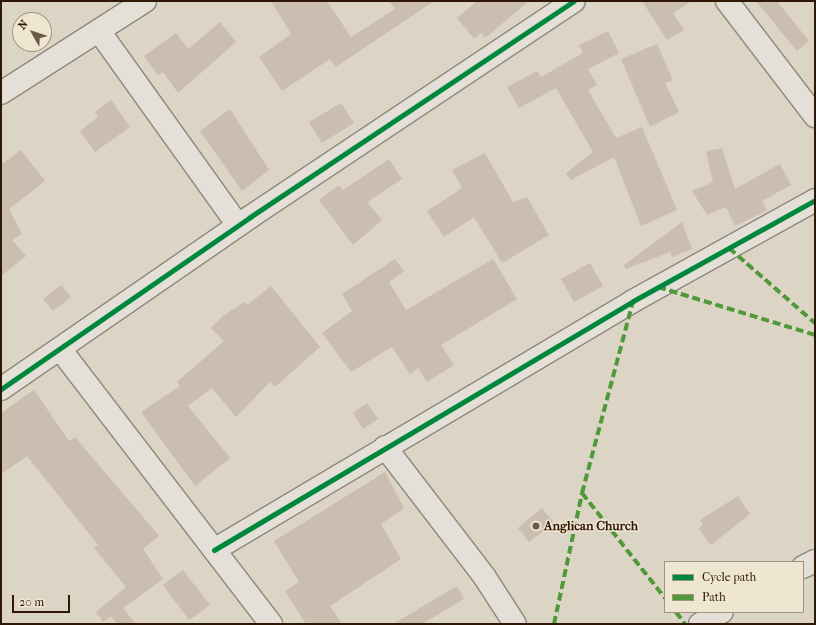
<!DOCTYPE html>
<html>
<head>
<meta charset="utf-8">
<style>
	body { margin:0 }
	#map { position:relative; width:816px; height:625px; overflow:hidden; background:#dcd4c4; font-family:"IM FELL French Canon",serif }
	div>[style] { position:absolute }
	[style*='--x'] { left:calc(var(--x)*1px); top:calc(var(--y)*1px); width:calc(var(--w)*1px); rotate:calc(var(--a)*1deg) }
	.building>* { inset:0; background:#cbbdb0 }
	.roads { filter:drop-shadow(1px 0 #8e877c) drop-shadow(-1px 0 #8e877c) drop-shadow(0 1px #8e877c) drop-shadow(0 -1px #8e877c) }
	.street>* { height:22px; margin:-11px; padding:0 11px; transform-origin:11px; border-radius:11px; background:#e4e0d8 }
	.quiet>* { height:4px; margin-top:-2px; transform-origin:0; background:repeating-linear-gradient(90deg,#50993a 0 8px,transparent 0 12px) }
	.cycleway>* { height:5px; margin:-2.5px; padding:0 2.5px; transform-origin:2.5px; border-radius:2.5px; background:#00873e }
	.dots>* { width:11px; height:11px; translate:-50% -50%; box-sizing:border-box; border:2px solid #efe6d2; border-radius:50% }
	span { translate:-50% -50%; white-space:nowrap; text-align:center; line-height:1.15; -webkit-text-stroke:3px #efe6d2; paint-order:stroke }
	.poi-label { font-size:13px; color:#2f1706; font-weight:700 }
	.left { translate:0 -50%; text-align:left }
	.frame { position:absolute; inset:0; border:2px solid #2f1706; pointer-events:none }
	.legend { position:absolute; left:664px; top:561px; width:140px; height:52px; box-sizing:border-box; background:#efe6d2; border:1px solid #a29380; margin:0; padding:5px 7px; list-style:none; font-size:12px; color:#2f1706 }
	.legend li { display:flex; align-items:center; gap:8px; height:20px }
	.legend b { width:20px; border:1px solid #a29380 }
	.north { position:absolute; left:12px; top:12px; width:40px; height:40px; box-sizing:border-box; background:#efe6d2; border:1px solid #a29380; border-radius:50%; rotate:309deg; font-size:11px; font-weight:700; line-height:16px; text-align:center; color:#2f1706 }
	.north::after { content:''; display:block; margin:auto; width:14px; height:18px; background:#6c5948; clip-path:polygon(50% 0,100% 100%,50% 72%,0 100%) }
	.scale { position:absolute; left:12px; top:595px; width:58px; height:18px; box-sizing:border-box; border:2px solid #2f1706; border-top:0; padding-left:5px; font-size:12px; line-height:14px; white-space:nowrap; color:#2f1706; -webkit-text-stroke:3px #efe6d2; paint-order:stroke }
</style>
</head>
<body>
<div id="map">
	<div class="building">
		<i style="clip-path:polygon(271px 1px,327px 1px,351px 37px,395px 9px,389px 1px,434px 1px,336px 67px,330px 59px,282px 91px,259px 57px,291px 34px)"></i>
		<i style="clip-path:polygon(477px 1px,529px 1px,485px 38px,481px 33px,474px 39px,457px 18px)"></i>
		<i style="clip-path:polygon(642px 1px,692px 1px,673px 13px,684px 30px,667px 40px)"></i>
		<i style="clip-path:polygon(756px 1px,777px 1px,809px 41px,797px 51px)"></i>
		<i style="clip-path:polygon(220px 22px,236px 42px,178px 93px,163px 72px,158px 75px,144px 56px,176px 33px,188px 49px)"></i>
		<i style="clip-path:polygon(608px 31px,619px 53px,588px 69px,597px 85px,588px 90px,616px 138px,642px 127px,677px 210px,641px 226px,614px 157px,571px 180px,566px 173px,593px 152px,556px 88px,519px 108px,507px 87px,537px 71px,541px 77px,583px 53px,579px 45px)"></i>
		<i style="clip-path:polygon(657px 44px,673px 80px,665px 83px,679px 112px,650px 127px,621px 59px)"></i>
		<i style="clip-path:polygon(111px 100px,130px 127px,95px 152px,80px 131px,98px 117px,95px 112px)"></i>
		<i style="clip-path:polygon(341px 103px,354px 123px,322px 143px,309px 122px)"></i>
		<i style="clip-path:polygon(230px 109px,269px 170px,242px 191px,200px 131px)"></i>
		<i style="clip-path:polygon(722px 148px,735px 189px,780px 164px,791px 185px,762px 201px,767px 210px,735px 226px,726px 207px,707px 215px,692px 191px,713px 182px,706px 151px)"></i>
		<i style="clip-path:polygon(21px 150px,45px 181px,9px 209px,22px 234px,12px 240px,26px 256px,1px 276px,1px 165px)"></i>
		<i style="clip-path:polygon(485px 153px,513px 202px,527px 197px,549px 235px,502px 263px,474px 217px,444px 237px,427px 211px,462px 188px,452px 170px)"></i>
		<i style="clip-path:polygon(389px 159px,402px 179px,367px 202px,382px 220px,353px 245px,319px 200px,339px 185px,343px 190px)"></i>
		<i style="clip-path:polygon(682px 222px,692px 249px,672px 257px,670px 252px,626px 269px,624px 265px)"></i>
		<i style="clip-path:polygon(395px 259px,404px 271px,389px 282px,406px 310px,493px 259px,517px 299px,441px 345px,454px 365px,427px 382px,418px 368px,410px 374px,392px 347px,351px 372px,322px 333px,352px 311px,342px 294px)"></i>
		<i style="clip-path:polygon(590px 263px,603px 286px,574px 302px,561px 279px)"></i>
		<i style="clip-path:polygon(61px 285px,71px 297px,53px 311px,43px 299px)"></i>
		<i style="clip-path:polygon(271px 286px,320px 347px,275px 387px,270px 382px,236px 417px,212px 388px,188px 406px,230px 458px,195px 486px,141px 412px,180px 386px,177px 382px,224px 341px,211px 328px,223px 316px,244px 302px,247px 305px)"></i>
		<i style="clip-path:polygon(34px 390px,69px 441px,75px 437px,159px 536px,143px 549px,163px 579px,123px 608px,136px 624px,117px 624px,111px 616px,103px 622px,96px 612px,126px 587px,94px 548px,98px 545px,27px 456px,1px 474px,1px 413px)"></i>
		<i style="clip-path:polygon(367px 403px,378px 419px,363px 429px,353px 413px)"></i>
		<i style="clip-path:polygon(385px 472px,404px 508px,381px 524px,401px 559px,330px 606px,342px 624px,306px 624px,285px 591px,299px 582px,274px 541px)"></i>
		<i style="clip-path:polygon(738px 496px,750px 514px,711px 545px,698px 528px,703px 525px,700px 520px)"></i>
		<i style="clip-path:polygon(542px 508px,554px 523px,529px 542px,518px 528px)"></i>
		<i style="clip-path:polygon(183px 570px,210px 605px,189px 620px,163px 585px)"></i>
		<i style="clip-path:polygon(457px 586px,464px 599px,422px 624px,393px 624px)"></i>
	</div>
	<div class="roads">
		<div class="street">
			<i style="--x:727;--y:1;--w:145;--a:52.6"></i>
			<i style="--x:99;--y:31;--w:239;--a:54.4"></i>
			<i style="--x:1;--y:93;--w:171;--a:-32.6"></i>
			<i style="--x:60;--y:349;--w:347;--a:52.5"></i>
			<i style="--x:1;--y:389;--w:303;--a:-34.6"></i>
			<i style="--x:250;--y:217;--w:389;--a:-33.7"></i>
			<i style="--x:385;--y:447;--w:163;--a:52.5"></i>
			<i style="--x:484;--y:576;--w:57;--a:57.1"></i>
			<i style="--x:214;--y:550;--w:487;--a:-30.7"></i>
			<i style="--x:633;--y:301;--w:208;--a:-29"></i>
			<i style="--x:803;--y:567;--w:13;--a:-27"></i>
			<i style="--x:700;--y:624;--w:25;--a:-29"></i>
		</div>
	</div>
	<div class="quiet">
		<i style="--x:729;--y:248;--w:114;--a:41.1"></i>
		<i style="--x:658;--y:287;--w:164;--a:17"></i>
		<i style="--x:582;--y:493;--w:134;--a:51.7"></i>
		<i style="--x:676;--y:612;--w:15;--a:53"></i>
		<i style="--x:554;--y:624;--w:134;--a:-77.9"></i>
		<i style="--x:582;--y:493;--w:199;--a:-75.1"></i>
	</div>
	<div class="cycleway">
		<i style="--x:1;--y:389;--w:303;--a:-34.6"></i>
		<i style="--x:250;--y:217;--w:389;--a:-33.7"></i>
		<i style="--x:214;--y:550;--w:487;--a:-30.7"></i>
		<i style="--x:633;--y:301;--w:208;--a:-29"></i>
	</div>
	<div class="dots">
		<i style="left:536px;top:526px;background:#6c5948"></i>
	</div>
	<div class="poi-label">
		<span class="left" style="left:544px;top:526px">Anglican Church</span>
	</div>
	<div class="frame"></div>
	<ul class="legend">
	<li><b style="height:5px;background:#00873e"></b>Cycle path</li>
	<li><b style="height:5px;background:#50993a"></b>Path</li>
	</ul>
	<div class="north">N</div>
	<div class="scale">20 m</div>
</div>
</body>
</html>
